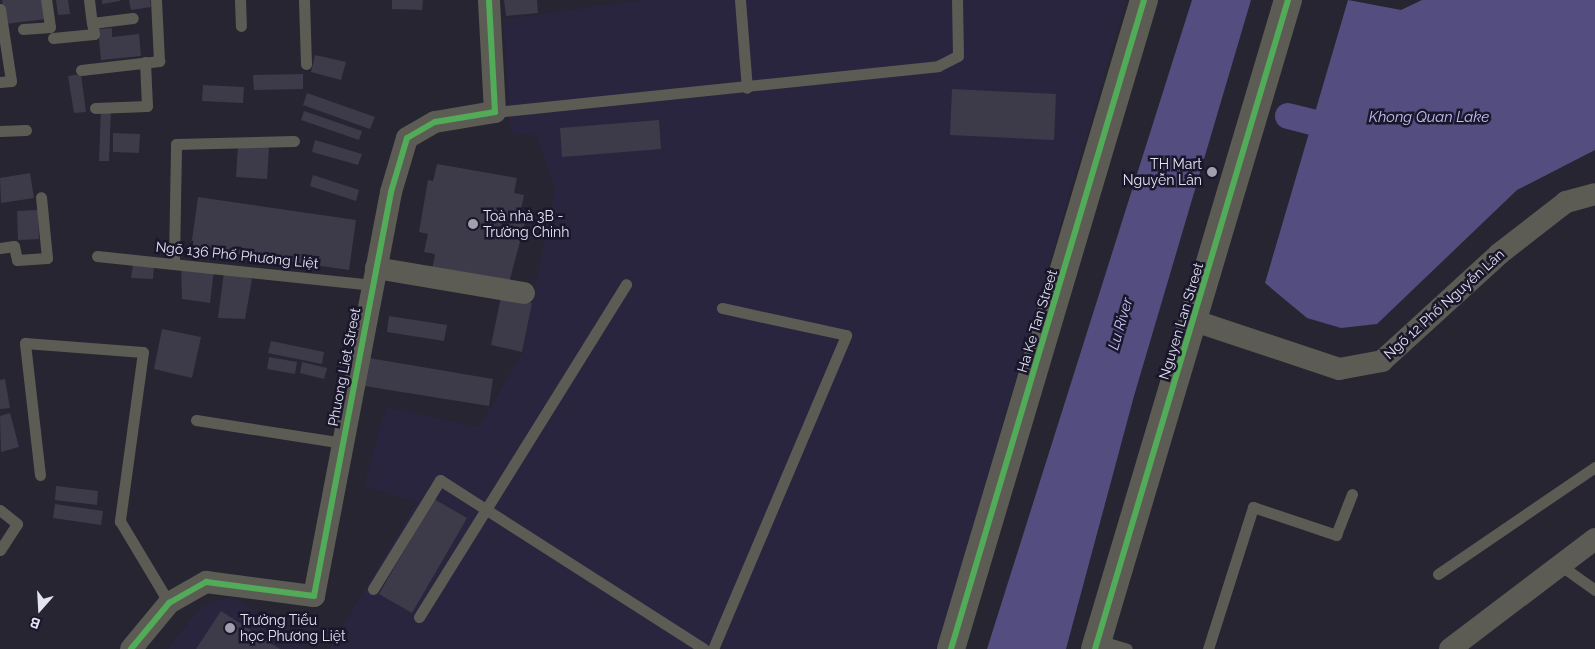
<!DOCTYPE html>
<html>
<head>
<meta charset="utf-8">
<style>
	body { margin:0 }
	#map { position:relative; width:1595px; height:649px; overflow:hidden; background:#262531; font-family:Raleway,sans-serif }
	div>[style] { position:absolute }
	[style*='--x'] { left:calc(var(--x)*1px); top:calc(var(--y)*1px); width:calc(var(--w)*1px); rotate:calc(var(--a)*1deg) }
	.built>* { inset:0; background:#29253e }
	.water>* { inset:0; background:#544d80 }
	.canal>* { height:26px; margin:-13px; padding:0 13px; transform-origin:13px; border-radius:13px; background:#544d80 }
	.building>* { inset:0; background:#3d3b49 }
	.service>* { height:11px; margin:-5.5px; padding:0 5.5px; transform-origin:5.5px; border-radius:5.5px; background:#5c5c54 }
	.minor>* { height:22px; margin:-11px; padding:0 11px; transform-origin:11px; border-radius:11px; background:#5c5c54 }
	.tertiary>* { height:28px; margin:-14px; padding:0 14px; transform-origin:14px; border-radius:14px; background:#5c5c54 }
	.cycleway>* { height:6px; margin:-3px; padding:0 3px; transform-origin:3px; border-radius:3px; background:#51ab58 }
	.dots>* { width:14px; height:14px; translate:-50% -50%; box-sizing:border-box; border:2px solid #1a172c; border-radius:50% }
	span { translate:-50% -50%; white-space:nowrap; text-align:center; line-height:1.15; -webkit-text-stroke:5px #1a172c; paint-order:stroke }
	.poi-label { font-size:14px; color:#e4e3f2 }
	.right { translate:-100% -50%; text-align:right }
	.left { translate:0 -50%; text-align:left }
	.street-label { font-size:14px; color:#e4e3f2 }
	.water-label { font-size:15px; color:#c7c2f4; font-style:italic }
	.north { position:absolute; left:15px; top:584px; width:50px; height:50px; -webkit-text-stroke:4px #1a172c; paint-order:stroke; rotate:199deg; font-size:14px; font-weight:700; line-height:20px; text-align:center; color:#e4e3f2 }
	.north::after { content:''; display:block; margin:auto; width:18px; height:22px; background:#e4e3f2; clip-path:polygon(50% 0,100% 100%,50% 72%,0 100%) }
</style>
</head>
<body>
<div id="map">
	<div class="built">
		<i style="clip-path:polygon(643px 0,1126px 0,937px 649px,329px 649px,417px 502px,364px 486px,386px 407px,479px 427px,522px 353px,555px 189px,537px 136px,511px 133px,503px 19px)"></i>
		<i style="clip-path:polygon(232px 596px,306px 649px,167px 649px,201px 607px)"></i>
	</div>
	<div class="water">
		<i style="clip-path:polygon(1192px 0,1251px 0,1134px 396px,1066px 649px,987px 649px)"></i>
		<i style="clip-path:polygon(1348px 0,1401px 10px,1422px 0,1595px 0,1595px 150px,1517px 190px,1377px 324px,1341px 328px,1307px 318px,1265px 283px)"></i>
	</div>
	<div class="canal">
		<i style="--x:1288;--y:116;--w:25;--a:14"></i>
	</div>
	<div class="building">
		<i style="clip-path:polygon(2px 0,43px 0,46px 19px,5px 24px)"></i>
		<i style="clip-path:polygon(56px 0,68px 0,70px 14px,58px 15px)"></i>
		<i style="clip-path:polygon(102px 0,120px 0,120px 1px,102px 4px)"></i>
		<i style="clip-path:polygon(129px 0,150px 0,151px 7px,131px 10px)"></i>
		<i style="clip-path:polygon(392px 0,423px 0,422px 10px,392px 9px)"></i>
		<i style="clip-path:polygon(504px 0,537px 0,538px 13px,506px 16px)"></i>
		<i style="clip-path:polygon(112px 28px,112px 37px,139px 34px,141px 56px,101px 60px,98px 29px)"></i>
		<i style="clip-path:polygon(315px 55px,346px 62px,341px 80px,311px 72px)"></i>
		<i style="clip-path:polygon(81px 74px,86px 112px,74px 113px,68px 76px)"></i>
		<i style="clip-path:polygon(303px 74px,303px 89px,254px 90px,253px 75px)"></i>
		<i style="clip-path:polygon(203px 85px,244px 87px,243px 103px,202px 101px)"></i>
		<i style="clip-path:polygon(952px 89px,1056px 94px,1054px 140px,950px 135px)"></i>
		<i style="clip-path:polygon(307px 93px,375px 117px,370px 129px,303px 105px)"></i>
		<i style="clip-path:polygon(101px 109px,111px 110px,109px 161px,99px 161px)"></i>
		<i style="clip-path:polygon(304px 111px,362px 131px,359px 140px,301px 120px)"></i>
		<i style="clip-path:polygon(659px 120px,661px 149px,562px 157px,560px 128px)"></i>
		<i style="clip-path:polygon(113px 133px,140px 134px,139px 153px,113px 152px)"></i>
		<i style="clip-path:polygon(315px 140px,362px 154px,358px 165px,312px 152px)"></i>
		<i style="clip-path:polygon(238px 145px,269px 147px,267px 179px,236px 177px)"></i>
		<i style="clip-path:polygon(437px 164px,517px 178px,514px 193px,524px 195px,520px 214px,527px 215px,509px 283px,432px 270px,435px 254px,424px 252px,428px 234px,419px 232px,428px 180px,433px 181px)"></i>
		<i style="clip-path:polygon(30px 173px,34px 198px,1px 203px,0 178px)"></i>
		<i style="clip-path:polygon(313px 175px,359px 190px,356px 201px,310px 186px)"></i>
		<i style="clip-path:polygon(198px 197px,356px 220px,349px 270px,191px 247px)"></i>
		<i style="clip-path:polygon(38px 210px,39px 239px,18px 240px,17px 211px)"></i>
		<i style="clip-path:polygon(181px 263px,214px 270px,210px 303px,182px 299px)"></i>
		<i style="clip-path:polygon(133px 264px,154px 265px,153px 279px,131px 278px)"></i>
		<i style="clip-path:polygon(224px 272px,252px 279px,245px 319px,218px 318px)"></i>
		<i style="clip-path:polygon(501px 297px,532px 303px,522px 352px,491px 345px)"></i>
		<i style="clip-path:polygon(389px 316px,447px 325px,444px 341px,387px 332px)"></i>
		<i style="clip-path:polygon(162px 329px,201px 337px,192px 378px,154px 369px)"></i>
		<i style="clip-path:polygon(271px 341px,324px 352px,322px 364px,268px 353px)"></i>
		<i style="clip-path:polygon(269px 357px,297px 362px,295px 374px,267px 369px)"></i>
		<i style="clip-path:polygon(369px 358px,493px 379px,489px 406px,364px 386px)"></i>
		<i style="clip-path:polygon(302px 362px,327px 368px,324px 379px,300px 373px)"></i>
		<i style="clip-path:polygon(5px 379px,10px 408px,0 409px,0 380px)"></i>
		<i style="clip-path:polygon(10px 413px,19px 447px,1px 452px,0 416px)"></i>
		<i style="clip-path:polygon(56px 486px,98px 491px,97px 505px,55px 500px)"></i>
		<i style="clip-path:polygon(434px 499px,467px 518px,412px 613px,379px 594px)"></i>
		<i style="clip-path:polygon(55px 504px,103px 511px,101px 525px,53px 518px)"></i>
		<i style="clip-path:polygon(221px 611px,280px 649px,196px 649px)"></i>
	</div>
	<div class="service">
		<i style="--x:89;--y:0;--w:23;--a:83"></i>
		<i style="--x:240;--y:0;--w:26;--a:88"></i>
		<i style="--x:304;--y:0;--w:64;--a:88.2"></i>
		<i style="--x:740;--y:0;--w:88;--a:85.5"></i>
		<i style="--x:0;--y:9;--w:73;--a:81.3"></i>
		<i style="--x:11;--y:81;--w:11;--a:175"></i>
		<i style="--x:23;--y:29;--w:27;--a:-4"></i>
		<i style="--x:50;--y:27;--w:27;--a:-98"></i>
		<i style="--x:53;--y:38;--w:41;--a:-5.6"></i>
		<i style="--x:94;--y:34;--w:11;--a:-100"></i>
		<i style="--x:92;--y:23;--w:41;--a:-7"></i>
		<i style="--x:81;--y:70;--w:79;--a:-6.6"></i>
		<i style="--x:159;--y:61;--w:61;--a:-92.8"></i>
		<i style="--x:95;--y:108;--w:52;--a:-2.2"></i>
		<i style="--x:147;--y:106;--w:44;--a:-92.6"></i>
		<i style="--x:495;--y:112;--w:445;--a:-5.9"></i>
		<i style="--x:938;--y:66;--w:22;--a:-27"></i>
		<i style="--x:958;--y:56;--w:56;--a:-91"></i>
		<i style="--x:0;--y:131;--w:26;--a:-2"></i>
		<i style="--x:0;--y:248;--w:14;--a:-8"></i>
		<i style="--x:14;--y:246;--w:14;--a:78"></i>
		<i style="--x:17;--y:260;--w:30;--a:-4"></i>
		<i style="--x:47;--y:258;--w:61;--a:-95.6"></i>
		<i style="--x:97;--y:256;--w:278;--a:6"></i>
		<i style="--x:174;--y:262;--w:118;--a:-89"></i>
		<i style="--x:176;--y:144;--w:118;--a:-1.5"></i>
		<i style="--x:196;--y:420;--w:149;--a:8.9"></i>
		<i style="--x:40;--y:475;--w:133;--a:-96.5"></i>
		<i style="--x:25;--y:343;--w:118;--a:4.4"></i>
		<i style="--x:143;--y:352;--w:171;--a:97.8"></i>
		<i style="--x:120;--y:521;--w:96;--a:59.1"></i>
		<i style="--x:0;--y:510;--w:22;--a:39"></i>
		<i style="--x:17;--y:524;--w:31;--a:123"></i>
		<i style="--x:1560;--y:565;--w:43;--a:35.5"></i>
		<i style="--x:1438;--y:574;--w:190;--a:-34.3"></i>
		<i style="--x:373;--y:589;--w:128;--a:-58.4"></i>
		<i style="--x:440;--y:480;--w:313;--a:32.6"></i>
		<i style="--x:419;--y:617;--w:392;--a:-58.1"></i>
		<i style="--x:1098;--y:640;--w:30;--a:17"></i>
		<i style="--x:713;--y:649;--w:341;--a:-67"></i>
		<i style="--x:846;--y:335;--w:127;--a:-167.7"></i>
		<i style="--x:1208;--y:649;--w:149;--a:-72.4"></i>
		<i style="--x:1253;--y:507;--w:88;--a:18.6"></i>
		<i style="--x:1336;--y:535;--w:44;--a:-68.7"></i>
	</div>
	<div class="minor">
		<i style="--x:376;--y:268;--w:150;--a:9.6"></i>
		<i style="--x:1195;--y:321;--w:152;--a:18.4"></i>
		<i style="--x:1339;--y:369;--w:44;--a:-10.5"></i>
		<i style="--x:1382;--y:361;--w:159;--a:-42.4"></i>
		<i style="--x:1499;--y:254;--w:85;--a:-37.8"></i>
		<i style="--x:1566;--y:202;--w:30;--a:-15"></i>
		<i style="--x:131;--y:649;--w:60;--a:-50.4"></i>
		<i style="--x:169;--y:603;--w:43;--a:-29.6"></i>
		<i style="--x:206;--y:582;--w:109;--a:7.4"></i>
		<i style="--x:314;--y:596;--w:411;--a:-79.2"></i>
		<i style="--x:391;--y:192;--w:56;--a:-73.5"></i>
		<i style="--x:407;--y:138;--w:32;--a:-30"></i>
		<i style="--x:435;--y:122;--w:61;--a:-9.5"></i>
		<i style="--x:495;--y:112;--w:112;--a:-93.1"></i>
		<i style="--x:1450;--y:649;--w:182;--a:-37.2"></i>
	</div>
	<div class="tertiary">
		<i style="--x:951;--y:649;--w:677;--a:-73.44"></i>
		<i style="--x:1095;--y:649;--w:677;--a:-73.44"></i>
	</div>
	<div class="cycleway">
		<i style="--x:131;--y:649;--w:60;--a:-50.4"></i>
		<i style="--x:169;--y:603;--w:43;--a:-29.6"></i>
		<i style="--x:206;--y:582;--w:109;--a:7.4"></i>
		<i style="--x:314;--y:596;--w:411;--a:-79.2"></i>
		<i style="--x:391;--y:192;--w:56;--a:-73.5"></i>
		<i style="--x:407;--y:138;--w:32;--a:-30"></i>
		<i style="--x:435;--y:122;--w:61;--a:-9.5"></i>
		<i style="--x:495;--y:112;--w:112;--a:-93.1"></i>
		<i style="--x:951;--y:649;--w:677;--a:-73.44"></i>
		<i style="--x:1095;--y:649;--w:677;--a:-73.44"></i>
	</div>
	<div class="dots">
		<i style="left:1212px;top:172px;background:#a2a0ae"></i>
		<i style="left:473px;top:224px;background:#a2a0ae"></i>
		<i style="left:230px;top:628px;background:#a2a0ae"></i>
	</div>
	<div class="poi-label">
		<span class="right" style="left:1202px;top:172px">TH Mart<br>Nguyễn Lân</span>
		<span class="left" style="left:483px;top:224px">Toà nhà 3B -<br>Trường Chinh</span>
		<span class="left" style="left:240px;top:628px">Trường Tiểu<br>học Phương Liệt</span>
	</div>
	<div class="street-label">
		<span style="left:237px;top:255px;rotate:6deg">Ngõ 136 Phố Phương Liệt</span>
		<span style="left:1444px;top:304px;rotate:-42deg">Ngõ 12 Phố Nguyễn Lân</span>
		<span style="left:1037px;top:321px;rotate:-73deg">Ha Ke Tan Street</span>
		<span style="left:1181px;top:321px;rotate:-73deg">Nguyen Lan Street</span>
		<span style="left:344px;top:367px;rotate:-79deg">Phuong Liet Street</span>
	</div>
	<div class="water-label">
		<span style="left:1429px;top:118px">Khong Quan Lake</span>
		<span style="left:1121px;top:324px;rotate:-74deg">Lu River</span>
	</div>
	<div class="north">B</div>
</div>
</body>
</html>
